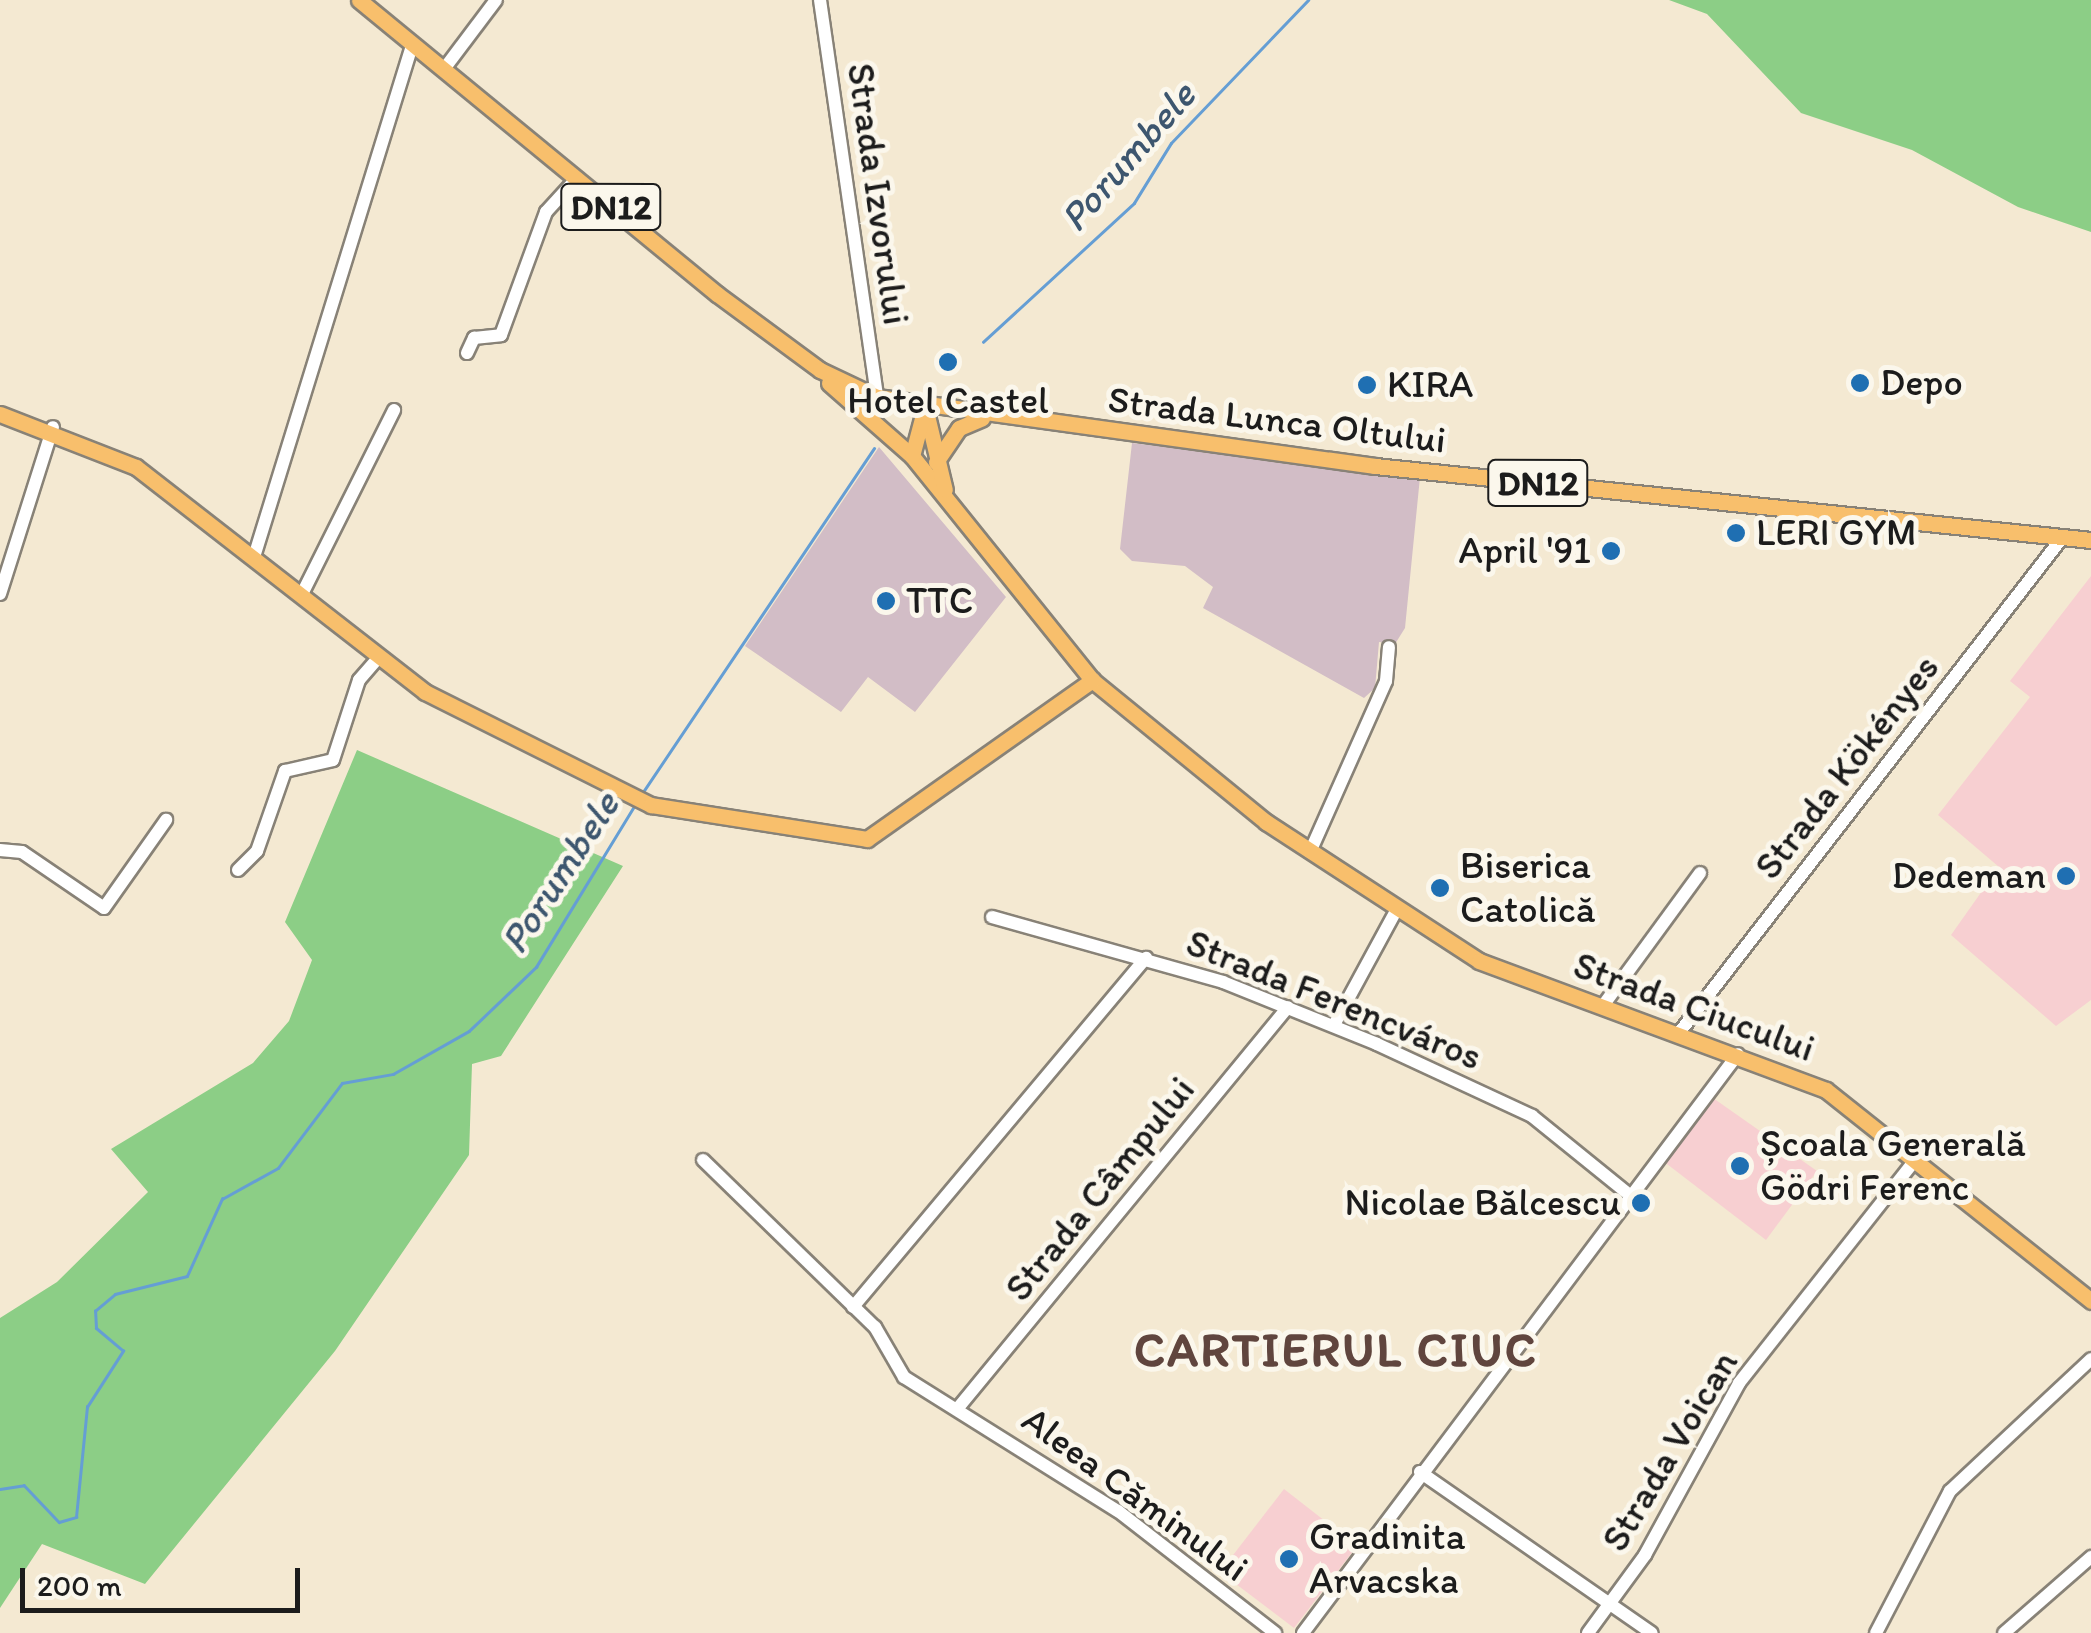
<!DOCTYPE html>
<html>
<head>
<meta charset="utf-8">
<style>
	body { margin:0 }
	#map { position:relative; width:2091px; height:1633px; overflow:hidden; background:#f4e9d2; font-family:Itim,sans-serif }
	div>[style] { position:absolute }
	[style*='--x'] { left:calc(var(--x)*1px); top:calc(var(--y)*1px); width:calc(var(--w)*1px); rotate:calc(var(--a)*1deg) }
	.built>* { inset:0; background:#f7cfd1 }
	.industrial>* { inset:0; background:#d2bdc6 }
	.green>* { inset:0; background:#8cce86 }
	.stream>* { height:2.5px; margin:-1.25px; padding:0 1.25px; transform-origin:1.25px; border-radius:1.25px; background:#659ed4 }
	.roads { filter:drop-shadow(2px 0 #888277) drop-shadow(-2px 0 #888277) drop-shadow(0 2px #888277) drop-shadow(0 -2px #888277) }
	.minor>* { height:12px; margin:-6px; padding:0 6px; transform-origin:6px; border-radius:6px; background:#fff }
	.major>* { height:15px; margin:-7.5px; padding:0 7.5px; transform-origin:7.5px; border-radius:7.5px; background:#f8bf6c }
	.dots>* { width:28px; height:28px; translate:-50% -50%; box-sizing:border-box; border:5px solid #fbf7ec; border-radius:50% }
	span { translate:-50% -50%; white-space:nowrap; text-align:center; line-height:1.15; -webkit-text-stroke:10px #fbf7ec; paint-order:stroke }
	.shield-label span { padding:2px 8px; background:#fbf7ec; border:2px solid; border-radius:8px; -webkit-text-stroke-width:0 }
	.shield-label { font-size:35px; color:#1c1c1c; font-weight:700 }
	.street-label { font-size:38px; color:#1c1c1c }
	.poi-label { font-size:38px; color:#1c1c1c }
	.left { translate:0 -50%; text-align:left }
	.right { translate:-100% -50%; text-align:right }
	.water-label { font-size:40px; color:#3d566f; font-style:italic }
	.district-label { font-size:48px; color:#60453e; font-weight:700; letter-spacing:2.5px }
	.scale { position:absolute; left:20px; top:1568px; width:280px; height:45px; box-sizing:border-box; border:5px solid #1c1c1c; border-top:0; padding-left:12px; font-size:30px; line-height:35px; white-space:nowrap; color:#1c1c1c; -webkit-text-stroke:8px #fbf7ec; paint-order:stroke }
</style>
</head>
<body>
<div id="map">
	<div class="built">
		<i style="clip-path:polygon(2091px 576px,2091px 1000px,2056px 1026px,1951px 935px,1999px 867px,1938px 815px,2030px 697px,2010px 681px)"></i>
		<i style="clip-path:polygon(1713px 1098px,1817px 1171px,1766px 1240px,1663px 1161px)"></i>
		<i style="clip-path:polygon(1284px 1489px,1357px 1546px,1294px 1628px,1220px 1572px)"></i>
	</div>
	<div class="industrial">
		<i style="clip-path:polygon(1132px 443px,1420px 477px,1405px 628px,1395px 644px,1379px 642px,1375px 688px,1364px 698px,1203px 608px,1213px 587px,1185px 566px,1132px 561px,1120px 549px)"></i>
		<i style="clip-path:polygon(879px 447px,1006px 597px,915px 712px,868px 677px,841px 712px,745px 646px)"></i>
	</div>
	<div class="green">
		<i style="clip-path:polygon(1669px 0,2091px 0,2091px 232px,2018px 207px,1912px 150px,1801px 113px,1707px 14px)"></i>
		<i style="clip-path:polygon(357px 750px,623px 866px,501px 1056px,472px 1064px,469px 1155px,335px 1351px,145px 1584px,42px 1544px,0 1608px,0 1318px,57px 1282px,148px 1192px,111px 1149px,253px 1063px,289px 1021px,312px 960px,285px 922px)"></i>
	</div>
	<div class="stream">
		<i style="--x:983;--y:342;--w:205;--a:-42.6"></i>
		<i style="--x:1134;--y:203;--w:70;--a:-58.3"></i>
		<i style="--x:1171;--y:143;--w:198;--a:-46.2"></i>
		<i style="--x:643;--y:792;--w:414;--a:-56.1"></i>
		<i style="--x:0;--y:1489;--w:24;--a:-9"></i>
		<i style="--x:24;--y:1485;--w:51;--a:46.6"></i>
		<i style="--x:59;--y:1522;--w:18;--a:-16"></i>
		<i style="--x:76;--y:1517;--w:111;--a:-84.3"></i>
		<i style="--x:87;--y:1407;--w:67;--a:-57.3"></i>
		<i style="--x:123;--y:1351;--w:35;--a:-140"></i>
		<i style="--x:96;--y:1328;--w:17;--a:-93"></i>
		<i style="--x:95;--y:1311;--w:26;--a:-40"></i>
		<i style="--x:115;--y:1294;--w:74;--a:-14"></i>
		<i style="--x:187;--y:1276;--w:85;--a:-65.6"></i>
		<i style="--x:222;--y:1199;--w:64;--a:-29"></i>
		<i style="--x:278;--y:1168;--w:106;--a:-53"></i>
		<i style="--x:342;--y:1083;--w:52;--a:-10"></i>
		<i style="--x:393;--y:1074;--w:87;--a:-29.5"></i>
		<i style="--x:469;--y:1031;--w:93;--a:-43.7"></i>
		<i style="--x:536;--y:967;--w:192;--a:-58.6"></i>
	</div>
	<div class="roads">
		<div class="minor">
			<i style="--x:820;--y:0;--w:401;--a:81.8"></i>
			<i style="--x:447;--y:65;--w:81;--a:-53"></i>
			<i style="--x:467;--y:353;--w:17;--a:-65"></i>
			<i style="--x:474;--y:338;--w:27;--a:-6"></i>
			<i style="--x:501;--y:335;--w:131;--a:-69.9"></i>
			<i style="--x:546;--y:212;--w:46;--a:-47.6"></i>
			<i style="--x:254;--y:557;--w:532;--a:-72.83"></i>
			<i style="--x:0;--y:594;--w:175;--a:-72.4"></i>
			<i style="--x:301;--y:596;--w:208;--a:-63.4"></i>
			<i style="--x:0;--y:850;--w:22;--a:5"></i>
			<i style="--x:22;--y:852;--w:99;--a:34.3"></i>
			<i style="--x:104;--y:908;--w:108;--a:-54.8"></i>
			<i style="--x:1310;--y:852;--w:187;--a:-66"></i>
			<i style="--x:1386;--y:681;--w:34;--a:-85"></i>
			<i style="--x:238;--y:870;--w:27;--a:-45"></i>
			<i style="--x:257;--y:851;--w:85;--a:-70.7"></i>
			<i style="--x:285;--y:771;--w:49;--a:-12.9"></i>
			<i style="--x:333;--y:760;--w:84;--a:-72"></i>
			<i style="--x:359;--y:680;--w:29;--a:-49"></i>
			<i style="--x:992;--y:917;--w:240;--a:15.7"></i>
			<i style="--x:1223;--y:982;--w:166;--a:21.9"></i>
			<i style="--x:1377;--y:1044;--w:171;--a:24.9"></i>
			<i style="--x:1532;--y:1116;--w:121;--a:39"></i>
			<i style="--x:1602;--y:1007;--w:166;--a:-53.8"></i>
			<i style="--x:1334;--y:1025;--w:132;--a:-61.5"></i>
			<i style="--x:1679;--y:1033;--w:626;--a:-52.27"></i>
			<i style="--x:703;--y:1160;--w:240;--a:44.2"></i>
			<i style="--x:875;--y:1327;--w:58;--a:59.9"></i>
			<i style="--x:904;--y:1377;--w:252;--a:32.1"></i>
			<i style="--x:1118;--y:1511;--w:199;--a:37.8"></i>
			<i style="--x:853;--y:1307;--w:456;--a:-50"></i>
			<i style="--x:958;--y:1408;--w:519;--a:-50.55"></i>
			<i style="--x:1420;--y:1472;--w:282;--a:34.8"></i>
			<i style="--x:1303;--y:1633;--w:724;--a:-53.08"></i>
			<i style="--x:1588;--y:1633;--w:97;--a:-53.8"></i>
			<i style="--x:1645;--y:1555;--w:196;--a:-61.3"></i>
			<i style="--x:1739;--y:1383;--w:285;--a:-51.7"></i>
			<i style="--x:1876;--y:1633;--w:160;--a:-62.5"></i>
			<i style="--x:1950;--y:1491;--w:193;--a:-43.1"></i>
			<i style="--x:2004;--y:1633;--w:116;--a:-41.1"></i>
		</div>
		<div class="major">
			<i style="--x:359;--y:0;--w:463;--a:39.4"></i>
			<i style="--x:717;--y:294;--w:128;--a:36.4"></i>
			<i style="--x:820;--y:370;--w:63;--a:25.3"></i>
			<i style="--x:877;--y:397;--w:503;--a:7.89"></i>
			<i style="--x:1375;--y:466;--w:720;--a:5.9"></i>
			<i style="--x:829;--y:383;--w:111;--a:41.3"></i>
			<i style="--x:912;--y:456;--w:287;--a:51.2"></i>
			<i style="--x:1092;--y:680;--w:225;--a:39.2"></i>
			<i style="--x:1266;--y:822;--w:254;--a:33.1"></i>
			<i style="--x:1479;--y:961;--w:370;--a:20.4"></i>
			<i style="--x:1826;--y:1090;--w:339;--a:38.5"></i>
			<i style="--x:925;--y:407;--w:85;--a:76.5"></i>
			<i style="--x:0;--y:414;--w:146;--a:21.3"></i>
			<i style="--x:136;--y:467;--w:366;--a:37.9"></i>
			<i style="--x:425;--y:692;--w:253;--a:26.6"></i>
			<i style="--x:651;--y:805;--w:219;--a:8.9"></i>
			<i style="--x:867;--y:839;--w:276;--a:-35.2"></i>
			<i style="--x:912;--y:456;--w:51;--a:-75.1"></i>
			<i style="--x:936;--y:462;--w:41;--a:-55.9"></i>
			<i style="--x:959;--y:428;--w:25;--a:-23"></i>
		</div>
	</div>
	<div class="dots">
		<i style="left:948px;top:362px;background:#1f6fb2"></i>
		<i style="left:1860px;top:383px;background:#1f6fb2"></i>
		<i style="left:1367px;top:385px;background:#1f6fb2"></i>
		<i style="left:1736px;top:533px;background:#1f6fb2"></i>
		<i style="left:1611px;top:551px;background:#1f6fb2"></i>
		<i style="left:886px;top:601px;background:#1f6fb2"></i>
		<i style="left:2066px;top:876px;background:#1f6fb2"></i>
		<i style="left:1440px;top:888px;background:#1f6fb2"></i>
		<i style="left:1740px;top:1166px;background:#1f6fb2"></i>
		<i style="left:1641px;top:1203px;background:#1f6fb2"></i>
		<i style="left:1289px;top:1559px;background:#1f6fb2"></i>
	</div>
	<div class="shield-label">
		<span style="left:611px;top:207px">DN12</span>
		<span style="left:1538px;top:483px">DN12</span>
	</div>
	<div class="street-label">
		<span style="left:878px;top:194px;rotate:82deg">Strada Izvorului</span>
		<span style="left:1277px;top:420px;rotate:7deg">Strada Lunca Oltului</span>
		<span style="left:1847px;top:767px;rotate:-52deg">Strada Kökényes</span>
		<span style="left:1334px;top:1000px;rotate:22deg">Strada Ferencváros</span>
		<span style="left:1694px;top:1007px;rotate:20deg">Strada Ciucului</span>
		<span style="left:1100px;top:1189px;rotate:-51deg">Strada Câmpului</span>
		<span style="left:1670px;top:1451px;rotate:-59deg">Strada Voican</span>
		<span style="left:1135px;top:1494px;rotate:36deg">Aleea Căminului</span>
	</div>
	<div class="poi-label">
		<span class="left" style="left:1880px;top:383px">Depo</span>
		<span class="left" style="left:1387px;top:385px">KIRA</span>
		<span style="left:948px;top:401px">Hotel Castel</span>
		<span class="left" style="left:1756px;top:533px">LERI GYM</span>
		<span class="right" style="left:1591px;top:551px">April '91</span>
		<span class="left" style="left:906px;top:601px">TTC</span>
		<span class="left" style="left:1460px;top:888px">Biserica<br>Catolică</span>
		<span class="right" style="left:2046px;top:876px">Dedeman</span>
		<span class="left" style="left:1760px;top:1166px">Școala Generală<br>Gödri Ferenc</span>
		<span class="right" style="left:1621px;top:1203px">Nicolae Bălcescu</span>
		<span class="left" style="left:1309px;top:1559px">Gradinita<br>Arvacska</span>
	</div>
	<div class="water-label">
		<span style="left:1127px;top:156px;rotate:-49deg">Porumbele</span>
		<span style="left:559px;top:872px;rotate:-57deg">Porumbele</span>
	</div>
	<div class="district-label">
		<span style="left:1336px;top:1350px">CARTIERUL CIUC</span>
	</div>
	<div class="scale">200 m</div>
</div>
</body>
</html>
